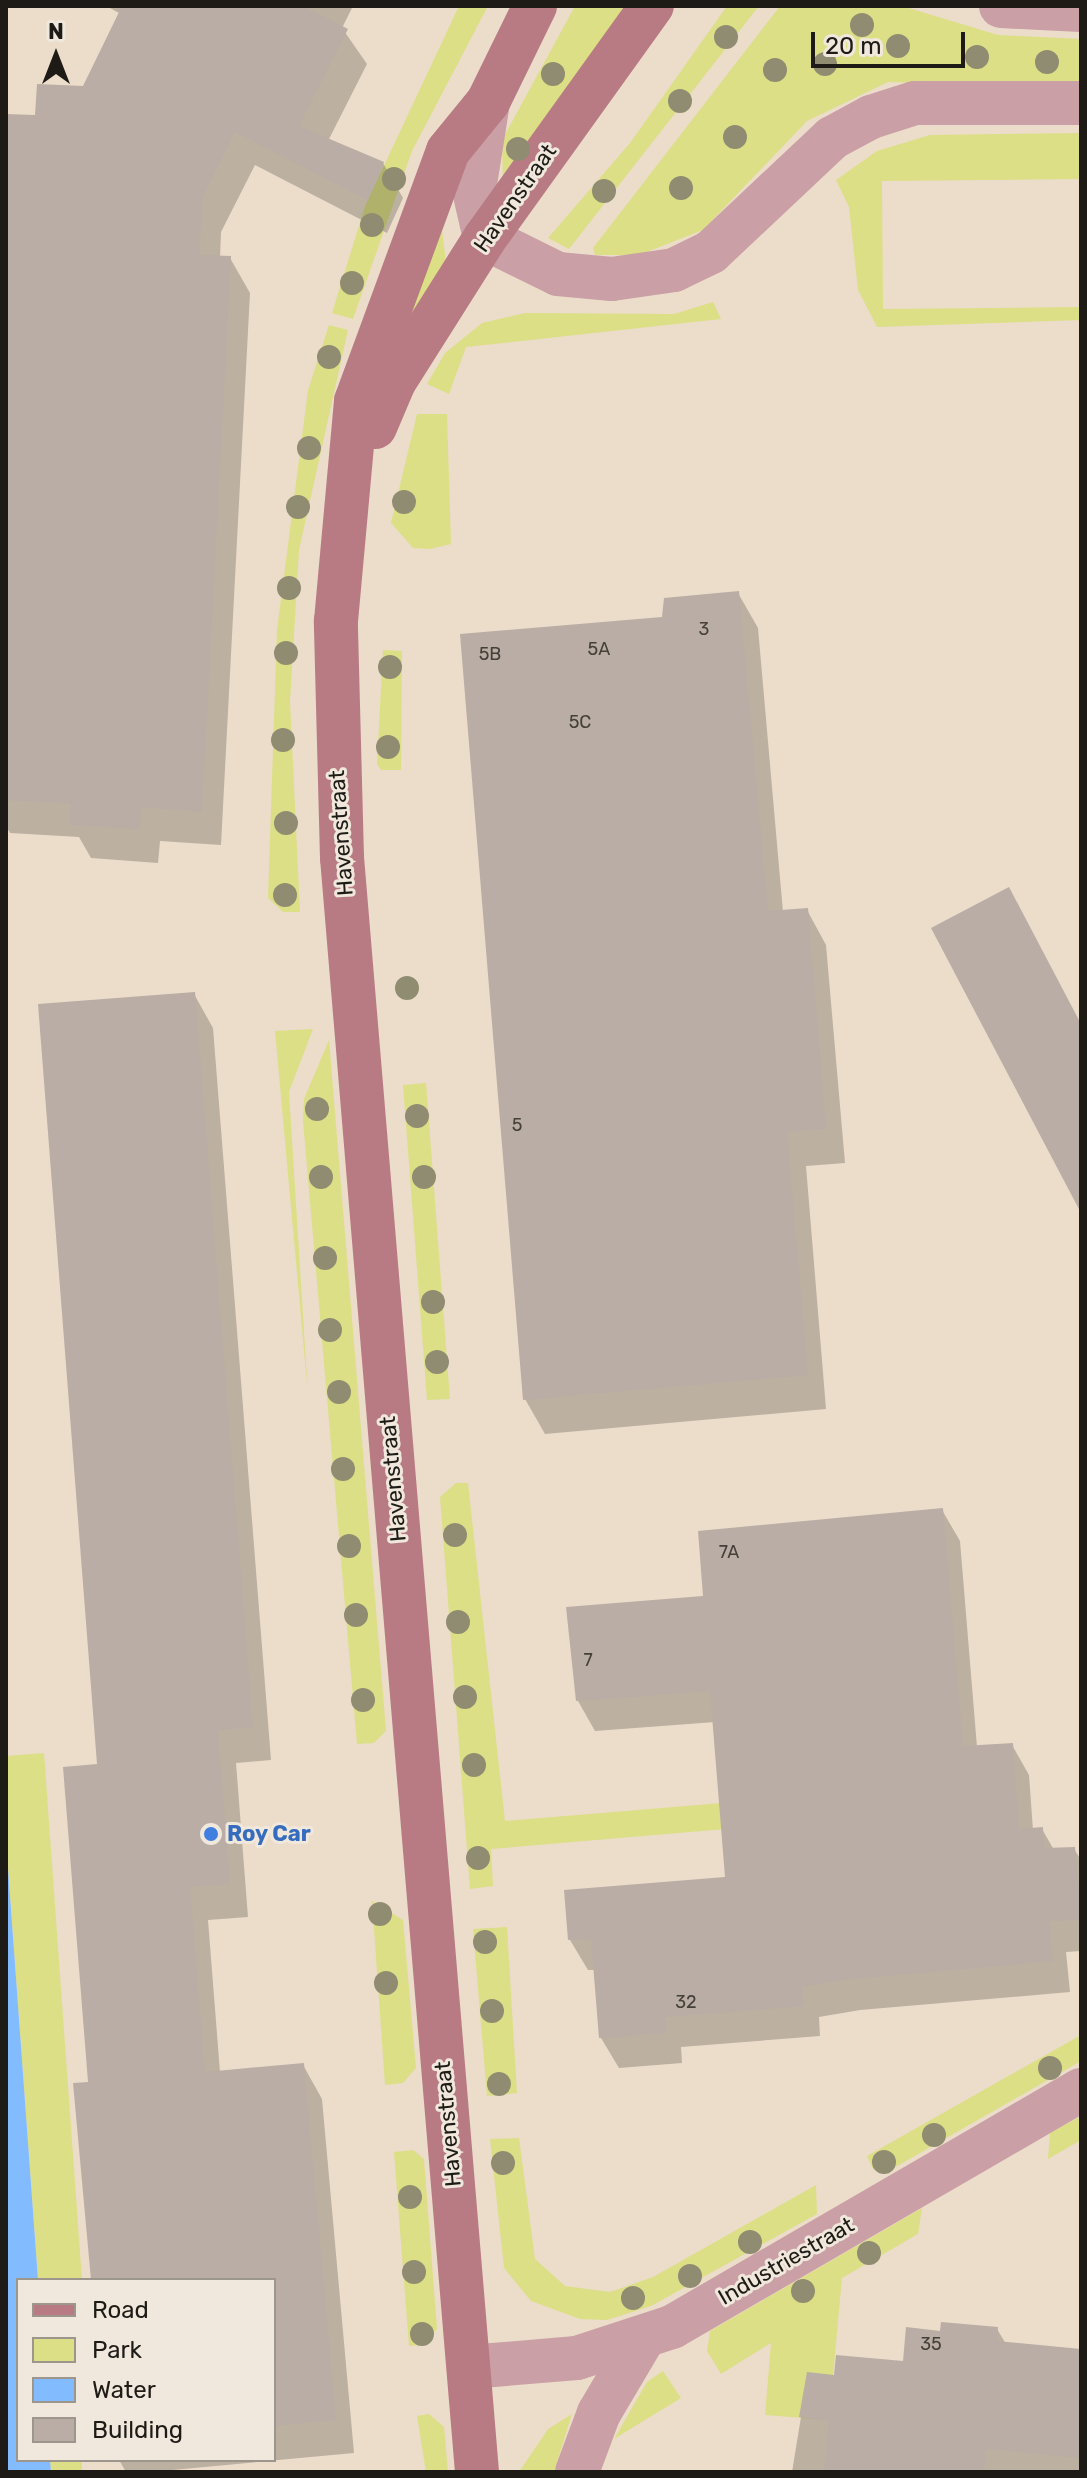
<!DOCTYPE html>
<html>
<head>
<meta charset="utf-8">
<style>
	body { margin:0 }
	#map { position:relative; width:1087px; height:2478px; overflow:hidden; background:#f0e8dc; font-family:Rubik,sans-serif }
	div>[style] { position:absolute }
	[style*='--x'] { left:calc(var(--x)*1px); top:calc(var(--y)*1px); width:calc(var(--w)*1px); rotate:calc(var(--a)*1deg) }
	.industrial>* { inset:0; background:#ecdcca }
	.green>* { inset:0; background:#dcdf86 }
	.water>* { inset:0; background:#82bbfe }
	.shadow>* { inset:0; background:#0003 }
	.building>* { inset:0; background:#b9ada5 }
	.street>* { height:44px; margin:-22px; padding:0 22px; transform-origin:22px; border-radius:22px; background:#ca9fa5 }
	.secondary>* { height:44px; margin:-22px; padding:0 22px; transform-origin:22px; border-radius:22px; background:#b87b84 }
	.trees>* { width:24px; height:24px; margin:-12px; border-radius:50%; background:#8f8c71 }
	.dots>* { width:22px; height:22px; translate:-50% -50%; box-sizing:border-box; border:4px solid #f0e8dc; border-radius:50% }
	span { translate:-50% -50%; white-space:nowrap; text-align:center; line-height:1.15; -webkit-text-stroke:6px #f0e8dc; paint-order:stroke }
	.number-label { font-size:18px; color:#45403a }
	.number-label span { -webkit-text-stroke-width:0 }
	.street-label { font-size:22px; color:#1e1b17 }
	.shop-label { font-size:22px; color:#366cbe; font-weight:700 }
	.left { translate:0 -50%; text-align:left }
	.frame { position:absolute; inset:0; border:8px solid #1e1b17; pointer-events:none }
	.legend { position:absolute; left:16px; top:2278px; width:260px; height:184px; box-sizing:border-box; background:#f0e8dc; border:2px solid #9c968d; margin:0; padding:10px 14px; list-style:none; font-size:24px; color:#1e1b17 }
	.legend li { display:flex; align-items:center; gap:16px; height:40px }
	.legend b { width:40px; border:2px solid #9c968d }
	.north { position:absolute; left:16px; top:16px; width:80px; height:80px; -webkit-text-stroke:6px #f0e8dc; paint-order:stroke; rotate:0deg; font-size:22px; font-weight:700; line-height:32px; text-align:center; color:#1e1b17 }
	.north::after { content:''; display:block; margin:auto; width:28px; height:36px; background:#1e1b17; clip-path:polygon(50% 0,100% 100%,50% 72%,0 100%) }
	.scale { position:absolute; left:811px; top:32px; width:154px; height:36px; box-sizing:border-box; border:4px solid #1e1b17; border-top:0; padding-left:10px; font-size:24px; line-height:28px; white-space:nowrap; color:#1e1b17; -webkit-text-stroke:6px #f0e8dc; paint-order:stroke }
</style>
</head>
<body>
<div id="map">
	<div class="industrial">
		<i style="clip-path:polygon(evenodd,6px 6px,1081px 6px,1081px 2472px,6px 2472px,6px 6px,18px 2280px,274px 2280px,274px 2460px,18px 2460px,18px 2280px)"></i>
	</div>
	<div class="green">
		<i style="clip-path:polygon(459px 6px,488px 6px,412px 151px,353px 319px,332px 313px,365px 206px)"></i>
		<i style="clip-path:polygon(575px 6px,634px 6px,503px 187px,502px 140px)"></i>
		<i style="clip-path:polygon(727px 6px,759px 6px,569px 249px,548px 238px,630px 143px)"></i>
		<i style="clip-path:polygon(780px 6px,902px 6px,998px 35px,1081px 39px,1081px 87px,888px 82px,807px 121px,703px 230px,639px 255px,595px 255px,593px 248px)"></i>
		<i style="clip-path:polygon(1081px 133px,1081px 179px,882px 181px,883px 309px,1081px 307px,1081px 320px,877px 327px,858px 290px,849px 207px,836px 180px,877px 151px,930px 135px)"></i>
		<i style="clip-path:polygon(442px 229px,447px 271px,393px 335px)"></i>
		<i style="clip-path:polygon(713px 302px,721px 319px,466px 347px,449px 394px,427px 384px,445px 353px,482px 323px,525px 313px,674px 314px)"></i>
		<i style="clip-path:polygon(329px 325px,348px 330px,299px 550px,290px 701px,300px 912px,283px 912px,268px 898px,277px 630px,308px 390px)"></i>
		<i style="clip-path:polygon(417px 414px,447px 414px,451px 544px,430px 549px,413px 548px,391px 523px)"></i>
		<i style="clip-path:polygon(383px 650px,402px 651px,401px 770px,381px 770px,377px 764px)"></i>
		<i style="clip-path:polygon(313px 1029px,289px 1092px,308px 1395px,275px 1031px)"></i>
		<i style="clip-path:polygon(329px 1040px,386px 1731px,374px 1743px,357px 1744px,303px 1121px,304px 1099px)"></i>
		<i style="clip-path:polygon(426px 1083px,450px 1399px,427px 1400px,403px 1085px)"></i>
		<i style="clip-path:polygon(456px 1483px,468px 1483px,505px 1821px,783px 1798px,784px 1824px,491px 1849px,493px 1886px,470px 1889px,440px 1497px)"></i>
		<i style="clip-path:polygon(44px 1753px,82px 2280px,38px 2280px,6px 1841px,6px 1756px)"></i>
		<i style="clip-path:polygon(372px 1901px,403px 1920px,416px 2068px,403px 2083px,385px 2085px)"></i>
		<i style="clip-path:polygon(507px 1927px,517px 2093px,487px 2096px,473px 1929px)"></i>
		<i style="clip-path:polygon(1081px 2035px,1081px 2061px,885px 2173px,873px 2169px,867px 2156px)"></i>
		<i style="clip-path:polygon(1081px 2116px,1081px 2140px,1048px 2159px,1050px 2133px)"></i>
		<i style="clip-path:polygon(519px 2138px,535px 2259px,565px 2286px,610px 2292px,653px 2277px,816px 2185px,817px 2214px,651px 2306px,607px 2320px,580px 2319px,531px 2301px,504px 2268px,490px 2139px)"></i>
		<i style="clip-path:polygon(413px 2150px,424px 2159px,437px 2329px,422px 2345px,409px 2346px,394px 2152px)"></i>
		<i style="clip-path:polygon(922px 2208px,918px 2234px,842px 2278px,829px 2420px,765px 2415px,771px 2343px,721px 2374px,707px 2351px,710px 2331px)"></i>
		<i style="clip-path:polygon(663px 2371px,681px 2398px,614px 2439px,647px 2382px)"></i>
		<i style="clip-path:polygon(429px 2414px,444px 2427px,448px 2472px,426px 2472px,417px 2416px)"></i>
		<i style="clip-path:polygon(572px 2414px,554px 2472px,519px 2472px,548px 2429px)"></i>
		<i style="clip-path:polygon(50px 2460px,82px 2460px,82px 2472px,51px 2472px)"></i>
	</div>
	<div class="water">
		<i style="clip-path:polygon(6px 1841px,38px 2280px,18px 2280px,18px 2460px,50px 2460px,51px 2472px,6px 2472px)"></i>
	</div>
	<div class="shadow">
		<i style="clip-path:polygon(106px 6px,353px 6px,342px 28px,367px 64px,328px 141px,383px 163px,403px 198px,387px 233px,255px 165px,221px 232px,220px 258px,230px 258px,250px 293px,221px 845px,160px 841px,158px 863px,91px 858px,79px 837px,10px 833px,6px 826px,6px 116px,37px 117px,84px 88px,121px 14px)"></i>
		<i style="clip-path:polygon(738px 593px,758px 628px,783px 912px,807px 910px,826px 945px,845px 1163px,806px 1166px,826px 1409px,545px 1434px,525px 1399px,664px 618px)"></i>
		<i style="clip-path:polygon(194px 994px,213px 1028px,271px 1760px,236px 1763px,248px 1917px,208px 1920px,220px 2072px,303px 2065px,322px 2099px,354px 2453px,151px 2472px,126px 2472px,119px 2460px,274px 2460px,274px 2280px,93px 2280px,99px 1766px)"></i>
		<i style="clip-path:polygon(942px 1510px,960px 1541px,977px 1747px,1012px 1745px,1029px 1775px,1033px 1830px,1042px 1829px,1054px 1850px,1074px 1849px,1081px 1860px,1081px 1951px,1066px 1952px,1070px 1992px,860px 2010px,819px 2017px,820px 2036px,681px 2047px,682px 2063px,619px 2068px,601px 2038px,596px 1970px,588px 1970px,570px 1940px,728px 1879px,715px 1722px,595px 1731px,578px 1701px,705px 1598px)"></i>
		<i style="clip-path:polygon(997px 2329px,1006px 2344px,1081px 2351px,1081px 2472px,792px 2472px,808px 2374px,835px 2378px,905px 2364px,942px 2333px)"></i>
	</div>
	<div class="building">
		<i style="clip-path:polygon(122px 6px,303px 6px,348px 29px,299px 126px,384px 162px,368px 200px,235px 132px,203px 196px,199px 255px,231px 256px,202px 812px,141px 807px,140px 829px,69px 825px,71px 804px,6px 800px,6px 114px,35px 115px,37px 84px,83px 86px)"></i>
		<i style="clip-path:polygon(739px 591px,768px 911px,808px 908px,826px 1129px,787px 1132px,808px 1375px,523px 1400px,460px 634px,662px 617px,664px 598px)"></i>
		<i style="clip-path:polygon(1009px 887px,1081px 1024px,1081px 1213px,931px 928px)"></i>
		<i style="clip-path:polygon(195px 992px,253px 1727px,218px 1730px,230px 1884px,190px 1887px,205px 2072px,304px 2063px,336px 2420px,274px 2426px,274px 2280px,91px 2280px,73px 2083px,88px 2082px,63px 1767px,97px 1764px,38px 1004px)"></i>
		<i style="clip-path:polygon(943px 1508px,963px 1746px,1013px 1743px,1019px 1829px,1043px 1827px,1044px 1848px,1075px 1847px,1081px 1920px,1050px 1921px,1053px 1961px,842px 1980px,802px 1987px,804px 2006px,665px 2017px,666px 2033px,599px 2038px,591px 1939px,568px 1940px,564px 1890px,725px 1877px,710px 1691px,576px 1701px,566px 1607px,703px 1596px,698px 1531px)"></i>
		<i style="clip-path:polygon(941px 2322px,998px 2327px,997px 2341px,1081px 2349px,1081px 2458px,986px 2449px,984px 2472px,824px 2472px,829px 2421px,799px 2417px,807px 2372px,834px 2375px,836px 2355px,903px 2361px,906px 2327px,940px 2331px)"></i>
	</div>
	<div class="street">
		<i style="--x:1001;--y:6;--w:80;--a:2.9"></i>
		<i style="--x:488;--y:102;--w:89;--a:99"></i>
		<i style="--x:474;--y:190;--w:49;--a:77.1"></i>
		<i style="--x:485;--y:238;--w:81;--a:26.3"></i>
		<i style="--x:558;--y:274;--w:54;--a:5.3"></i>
		<i style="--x:612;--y:279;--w:63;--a:-8.3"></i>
		<i style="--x:674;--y:270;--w:41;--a:-25.9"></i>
		<i style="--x:711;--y:252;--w:166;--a:-43.3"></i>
		<i style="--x:832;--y:138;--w:44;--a:-28.3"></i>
		<i style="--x:871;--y:117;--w:46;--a:-17.7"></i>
		<i style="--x:915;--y:103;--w:166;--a:0"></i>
		<i style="--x:469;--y:2367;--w:108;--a:-4.8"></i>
		<i style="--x:577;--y:2358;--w:100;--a:-18.1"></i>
		<i style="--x:672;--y:2327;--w:473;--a:-30.1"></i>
		<i style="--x:577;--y:2472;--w:63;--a:-69.6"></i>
		<i style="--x:599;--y:2413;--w:88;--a:-59.4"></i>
	</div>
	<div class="secondary">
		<i style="--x:375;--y:427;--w:49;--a:-67.1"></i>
		<i style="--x:394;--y:382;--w:170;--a:-57.7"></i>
		<i style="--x:485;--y:238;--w:286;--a:-54.3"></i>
		<i style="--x:477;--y:2472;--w:1620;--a:-94.78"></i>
		<i style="--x:342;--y:858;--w:237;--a:-91.5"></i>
		<i style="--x:336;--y:621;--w:221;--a:-84.8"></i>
		<i style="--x:356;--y:401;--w:266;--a:-69.8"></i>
		<i style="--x:448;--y:151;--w:63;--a:-50.8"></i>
		<i style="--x:488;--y:102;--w:107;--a:-63.9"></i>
	</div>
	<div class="trees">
		<i style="left:862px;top:25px"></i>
		<i style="left:726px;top:37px"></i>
		<i style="left:898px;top:46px"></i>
		<i style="left:977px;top:57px"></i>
		<i style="left:1047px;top:62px"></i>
		<i style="left:825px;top:64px"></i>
		<i style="left:775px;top:70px"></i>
		<i style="left:553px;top:74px"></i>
		<i style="left:680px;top:101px"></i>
		<i style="left:735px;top:137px"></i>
		<i style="left:518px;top:149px"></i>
		<i style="left:394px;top:179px"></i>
		<i style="left:681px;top:188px"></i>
		<i style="left:604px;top:191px"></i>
		<i style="left:372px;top:225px"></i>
		<i style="left:352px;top:283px"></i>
		<i style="left:329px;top:357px"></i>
		<i style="left:309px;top:448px"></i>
		<i style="left:404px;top:502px"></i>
		<i style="left:298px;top:507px"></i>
		<i style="left:289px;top:588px"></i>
		<i style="left:286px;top:653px"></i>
		<i style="left:390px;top:667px"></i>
		<i style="left:283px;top:740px"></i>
		<i style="left:388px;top:747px"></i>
		<i style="left:286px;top:823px"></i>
		<i style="left:285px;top:895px"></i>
		<i style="left:407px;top:988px"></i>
		<i style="left:317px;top:1109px"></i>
		<i style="left:417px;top:1116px"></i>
		<i style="left:321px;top:1177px"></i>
		<i style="left:424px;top:1177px"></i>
		<i style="left:325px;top:1258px"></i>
		<i style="left:433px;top:1302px"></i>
		<i style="left:330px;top:1330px"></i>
		<i style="left:437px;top:1362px"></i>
		<i style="left:339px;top:1392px"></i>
		<i style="left:343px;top:1469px"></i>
		<i style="left:455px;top:1535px"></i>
		<i style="left:349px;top:1546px"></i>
		<i style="left:356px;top:1615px"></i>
		<i style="left:458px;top:1622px"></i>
		<i style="left:465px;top:1697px"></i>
		<i style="left:363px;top:1700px"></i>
		<i style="left:474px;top:1765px"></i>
		<i style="left:478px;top:1858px"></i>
		<i style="left:380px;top:1914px"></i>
		<i style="left:485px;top:1942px"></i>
		<i style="left:386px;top:1983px"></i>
		<i style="left:492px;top:2011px"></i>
		<i style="left:1050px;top:2068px"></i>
		<i style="left:499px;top:2084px"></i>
		<i style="left:934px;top:2135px"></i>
		<i style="left:884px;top:2162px"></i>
		<i style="left:503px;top:2163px"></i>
		<i style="left:410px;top:2197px"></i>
		<i style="left:750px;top:2242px"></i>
		<i style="left:869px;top:2253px"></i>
		<i style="left:414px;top:2272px"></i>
		<i style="left:690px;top:2276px"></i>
		<i style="left:803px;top:2291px"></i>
		<i style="left:633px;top:2298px"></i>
		<i style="left:422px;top:2334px"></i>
	</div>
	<div class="dots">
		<i style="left:211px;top:1834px;background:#3f7fe0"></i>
	</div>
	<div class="number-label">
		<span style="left:704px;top:629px">3</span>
		<span style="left:599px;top:649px">5A</span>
		<span style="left:490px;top:654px">5B</span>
		<span style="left:580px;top:722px">5C</span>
		<span style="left:517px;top:1125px">5</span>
		<span style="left:729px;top:1552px">7A</span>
		<span style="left:588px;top:1660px">7</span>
		<span style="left:686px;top:2002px">32</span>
		<span style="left:931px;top:2344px">35</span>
	</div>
	<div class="street-label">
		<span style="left:515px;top:198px;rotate:-55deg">Havenstraat</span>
		<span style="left:341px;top:833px;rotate:-94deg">Havenstraat</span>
		<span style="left:393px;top:1479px;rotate:-95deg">Havenstraat</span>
		<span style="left:448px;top:2124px;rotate:-95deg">Havenstraat</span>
		<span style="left:786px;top:2261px;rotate:-30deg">Industriestraat</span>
	</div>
	<div class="shop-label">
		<span class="left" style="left:227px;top:1834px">Roy Car</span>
	</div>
	<div class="frame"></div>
	<ul class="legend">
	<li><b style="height:10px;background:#b87b84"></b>Road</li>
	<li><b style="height:22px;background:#dcdf86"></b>Park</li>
	<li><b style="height:22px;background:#82bbfe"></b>Water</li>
	<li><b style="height:22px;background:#b9ada5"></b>Building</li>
	</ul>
	<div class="north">N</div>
	<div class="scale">20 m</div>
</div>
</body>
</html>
